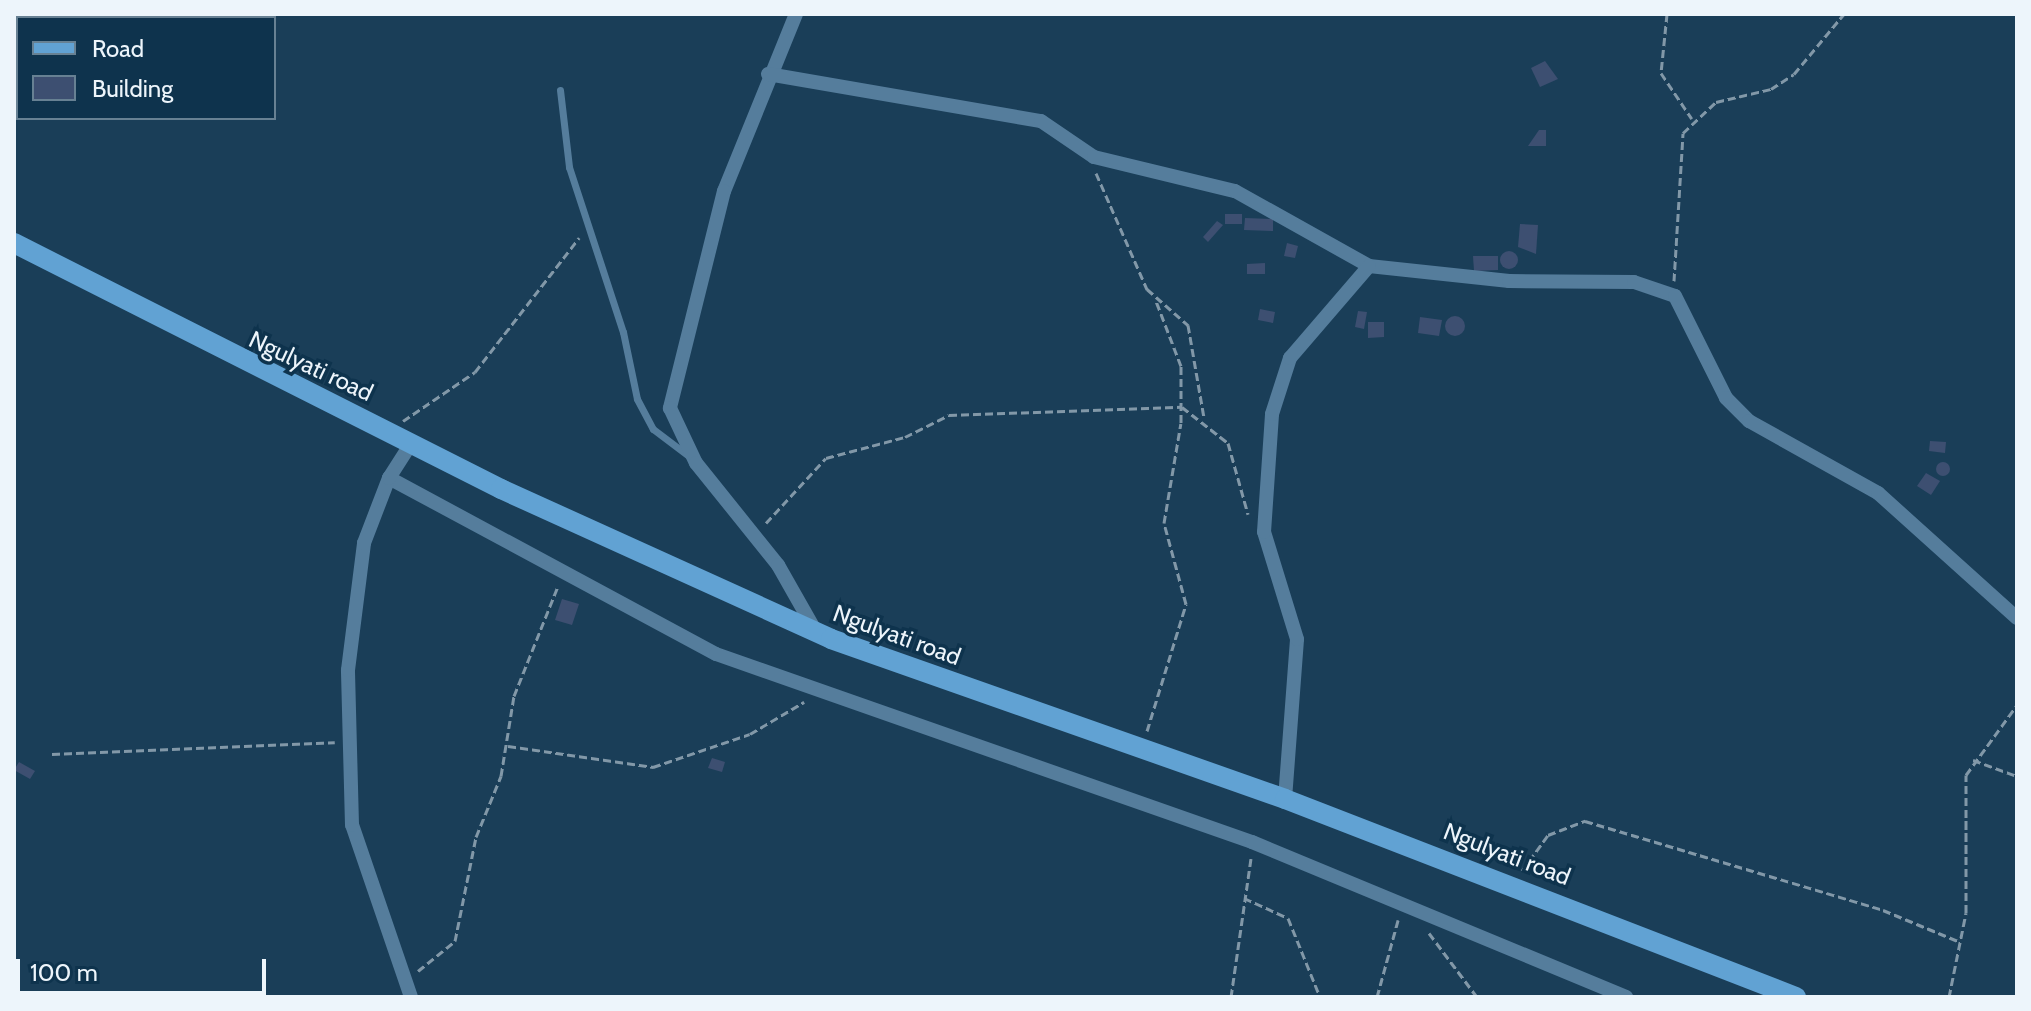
<!DOCTYPE html>
<html>
<head>
<meta charset="utf-8">
<style>
	body { margin:0 }
	#map { position:relative; width:2031px; height:1011px; overflow:hidden; background:#1a3e58; font-family:Cabin,sans-serif }
	div>[style] { position:absolute }
	[style*='--x'] { left:calc(var(--x)*1px); top:calc(var(--y)*1px); width:calc(var(--w)*1px); rotate:calc(var(--a)*1deg) }
	.building>* { inset:0; background:#3d4f71 }
	.round { border-radius:50% }
	.path>* { height:3px; margin-top:-1.5px; transform-origin:0; background:repeating-linear-gradient(90deg,#8298a8 0 8px,transparent 0 12px) }
	.lane>* { height:7px; margin:-3.5px; padding:0 3.5px; transform-origin:3.5px; border-radius:3.5px; background:#557d9c }
	.street>* { height:14px; margin:-7px; padding:0 7px; transform-origin:7px; border-radius:7px; background:#557d9c }
	.secondary>* { height:20px; margin:-10px; padding:0 10px; transform-origin:10px; border-radius:10px; background:#61a2d3 }
	span { translate:-50% -50%; white-space:nowrap; text-align:center; line-height:1.15; -webkit-text-stroke:7px #0e334d; paint-order:stroke }
	.street-label { font-size:24px; color:#edf5fb }
	.frame { position:absolute; inset:0; border:16px solid #edf5fb; pointer-events:none }
	.legend { position:absolute; left:16px; top:16px; width:260px; height:104px; box-sizing:border-box; background:#0e334d; border:2px solid #678193; margin:0; padding:10px 14px; list-style:none; font-size:24px; color:#edf5fb }
	.legend li { display:flex; align-items:center; gap:16px; height:40px }
	.legend b { width:40px; border:2px solid #678193 }
	.scale { position:absolute; left:16px; top:959px; width:250px; height:36px; box-sizing:border-box; border:4px solid #edf5fb; border-top:0; padding-left:10px; font-size:24px; line-height:28px; white-space:nowrap; color:#edf5fb; -webkit-text-stroke:6px #0e334d; paint-order:stroke }
</style>
</head>
<body>
<div id="map">
	<div class="building">
		<i style="clip-path:polygon(1545px 61px,1558px 79px,1540px 87px,1531px 68px)"></i>
		<i style="clip-path:polygon(1539px 130px,1546px 130px,1546px 146px,1528px 146px)"></i>
		<i style="clip-path:polygon(1225px 214px,1242px 214px,1242px 224px,1225px 224px)"></i>
		<i style="clip-path:polygon(1245px 218px,1273px 219px,1273px 231px,1244px 230px)"></i>
		<i style="clip-path:polygon(1217px 221px,1223px 225px,1208px 242px,1203px 237px)"></i>
		<i style="clip-path:polygon(1520px 224px,1538px 225px,1536px 254px,1518px 247px)"></i>
		<i style="clip-path:polygon(1287px 243px,1298px 246px,1295px 258px,1284px 256px)"></i>
		<i class="round" style="left:1500px;top:251px;width:18px;height:18px"></i>
		<i style="clip-path:polygon(1473px 256px,1498px 256px,1498px 270px,1474px 271px)"></i>
		<i style="clip-path:polygon(1265px 263px,1265px 274px,1247px 274px,1247px 264px)"></i>
		<i style="clip-path:polygon(1260px 309px,1275px 312px,1273px 323px,1258px 320px)"></i>
		<i style="clip-path:polygon(1358px 311px,1367px 312px,1364px 329px,1355px 327px)"></i>
		<i class="round" style="left:1445px;top:316px;width:20px;height:20px"></i>
		<i style="clip-path:polygon(1420px 317px,1442px 320px,1439px 336px,1418px 333px)"></i>
		<i style="clip-path:polygon(1368px 322px,1384px 322px,1384px 337px,1368px 338px)"></i>
		<i style="clip-path:polygon(1930px 441px,1946px 442px,1945px 453px,1929px 451px)"></i>
		<i class="round" style="left:1936px;top:462px;width:14px;height:14px"></i>
		<i style="clip-path:polygon(1926px 473px,1940px 481px,1931px 495px,1917px 486px)"></i>
		<i style="clip-path:polygon(562px 599px,579px 604px,572px 625px,555px 620px)"></i>
		<i style="clip-path:polygon(712px 758px,725px 762px,722px 772px,708px 768px)"></i>
		<i style="clip-path:polygon(19px 762px,35px 771px,30px 779px,14px 770px)"></i>
	</div>
	<div class="path">
		<i style="--x:1667;--y:14;--w:59;--a:95.8"></i>
		<i style="--x:1661;--y:73;--w:55;--a:56"></i>
		<i style="--x:1096;--y:173;--w:127;--a:66.3"></i>
		<i style="--x:1147;--y:289;--w:55;--a:41.3"></i>
		<i style="--x:1188;--y:325;--w:94;--a:80.2"></i>
		<i style="--x:1674;--y:281;--w:148;--a:-86.5"></i>
		<i style="--x:1683;--y:133;--w:45;--a:-43.2"></i>
		<i style="--x:1716;--y:102;--w:57;--a:-13.3"></i>
		<i style="--x:1771;--y:89;--w:27;--a:-33"></i>
		<i style="--x:1794;--y:74;--w:78;--a:-50.2"></i>
		<i style="--x:403;--y:421;--w:87;--a:-34.2"></i>
		<i style="--x:475;--y:372;--w:170;--a:-52.2"></i>
		<i style="--x:766;--y:523;--w:88;--a:-47.3"></i>
		<i style="--x:826;--y:458;--w:82;--a:-14.9"></i>
		<i style="--x:905;--y:437;--w:49;--a:-26.6"></i>
		<i style="--x:949;--y:415;--w:233;--a:-2"></i>
		<i style="--x:1182;--y:407;--w:58;--a:38"></i>
		<i style="--x:1228;--y:443;--w:74;--a:74.3"></i>
		<i style="--x:1147;--y:731;--w:133;--a:-72.9"></i>
		<i style="--x:1186;--y:604;--w:84;--a:-105.2"></i>
		<i style="--x:1164;--y:523;--w:101;--a:-80.4"></i>
		<i style="--x:1181;--y:423;--w:57;--a:-90"></i>
		<i style="--x:1181;--y:366;--w:70;--a:-111"></i>
		<i style="--x:508;--y:746;--w:147;--a:8.2"></i>
		<i style="--x:653;--y:767;--w:102;--a:-18.8"></i>
		<i style="--x:750;--y:734;--w:63;--a:-30.7"></i>
		<i style="--x:52;--y:754;--w:283;--a:-2.4"></i>
		<i style="--x:1973;--y:760;--w:47;--a:20"></i>
		<i style="--x:1522;--y:871;--w:44;--a:-54.2"></i>
		<i style="--x:1548;--y:835;--w:40;--a:-21"></i>
		<i style="--x:1585;--y:821;--w:311;--a:16.6"></i>
		<i style="--x:1883;--y:910;--w:81;--a:22.5"></i>
		<i style="--x:1244;--y:898;--w:48;--a:24.4"></i>
		<i style="--x:1288;--y:918;--w:85;--a:67.9"></i>
		<i style="--x:1429;--y:933;--w:80;--a:53.1"></i>
		<i style="--x:418;--y:971;--w:48;--a:-39"></i>
		<i style="--x:455;--y:941;--w:106;--a:-78.6"></i>
		<i style="--x:476;--y:837;--w:66;--a:-67.7"></i>
		<i style="--x:501;--y:776;--w:81;--a:-80.8"></i>
		<i style="--x:514;--y:696;--w:118;--a:-68.2"></i>
		<i style="--x:1231;--y:997;--w:140;--a:-81.8"></i>
		<i style="--x:1377;--y:997;--w:80;--a:-74.7"></i>
		<i style="--x:1949;--y:997;--w:86;--a:-78.6"></i>
		<i style="--x:1966;--y:913;--w:138;--a:-90"></i>
		<i style="--x:1966;--y:775;--w:87;--a:-53.9"></i>
	</div>
	<div class="lane">
		<i style="--x:560;--y:90;--w:78;--a:83.3"></i>
		<i style="--x:569;--y:167;--w:174;--a:71.9"></i>
		<i style="--x:623;--y:332;--w:68;--a:78.2"></i>
		<i style="--x:637;--y:399;--w:34;--a:62"></i>
		<i style="--x:653;--y:429;--w:46;--a:37.1"></i>
	</div>
	<div class="street">
		<i style="--x:796;--y:14;--w:191;--a:112.1"></i>
		<i style="--x:724;--y:191;--w:224;--a:104"></i>
		<i style="--x:670;--y:408;--w:61;--a:64.7"></i>
		<i style="--x:696;--y:463;--w:131;--a:51.2"></i>
		<i style="--x:778;--y:565;--w:77;--a:60.4"></i>
		<i style="--x:768;--y:74;--w:277;--a:9.8"></i>
		<i style="--x:1041;--y:121;--w:64;--a:34.2"></i>
		<i style="--x:1094;--y:157;--w:145;--a:13.6"></i>
		<i style="--x:1235;--y:191;--w:154;--a:29.2"></i>
		<i style="--x:1369;--y:266;--w:141;--a:6.1"></i>
		<i style="--x:1509;--y:281;--w:125;--a:0.5"></i>
		<i style="--x:1634;--y:282;--w:43;--a:18.9"></i>
		<i style="--x:1675;--y:296;--w:114;--a:63.4"></i>
		<i style="--x:1726;--y:398;--w:33;--a:45"></i>
		<i style="--x:1749;--y:421;--w:148;--a:29.2"></i>
		<i style="--x:1878;--y:493;--w:187;--a:42"></i>
		<i style="--x:389;--y:478;--w:371;--a:28.3"></i>
		<i style="--x:716;--y:654;--w:568;--a:19.33"></i>
		<i style="--x:1252;--y:842;--w:405;--a:22.5"></i>
		<i style="--x:1285;--y:799;--w:160;--a:-85.7"></i>
		<i style="--x:1297;--y:639;--w:112;--a:-107.1"></i>
		<i style="--x:1264;--y:532;--w:118;--a:-86.1"></i>
		<i style="--x:1272;--y:414;--w:59;--a:-72.2"></i>
		<i style="--x:1290;--y:358;--w:121;--a:-49.3"></i>
		<i style="--x:411;--y:997;--w:182;--a:-108.9"></i>
		<i style="--x:352;--y:825;--w:155;--a:-91.5"></i>
		<i style="--x:348;--y:670;--w:128;--a:-82.8"></i>
		<i style="--x:364;--y:543;--w:70;--a:-69"></i>
		<i style="--x:389;--y:478;--w:43;--a:-57.4"></i>
	</div>
	<div class="secondary">
		<i style="--x:14;--y:243;--w:546;--a:26.8"></i>
		<i style="--x:501;--y:489;--w:362;--a:24.4"></i>
		<i style="--x:831;--y:639;--w:481;--a:19.4"></i>
		<i style="--x:1285;--y:799;--w:548;--a:21.18"></i>
	</div>
	<div class="street-label">
		<span style="left:311px;top:366px;rotate:25deg">Ngulyati road</span>
		<span style="left:897px;top:635px;rotate:20deg">Ngulyati road</span>
		<span style="left:1507px;top:854px;rotate:21deg">Ngulyati road</span>
	</div>
	<div class="frame"></div>
	<ul class="legend">
	<li><b style="height:10px;background:#61a2d3"></b>Road</li>
	<li><b style="height:22px;background:#3d4f71"></b>Building</li>
	</ul>
	<div class="scale">100 m</div>
</div>
</body>
</html>
